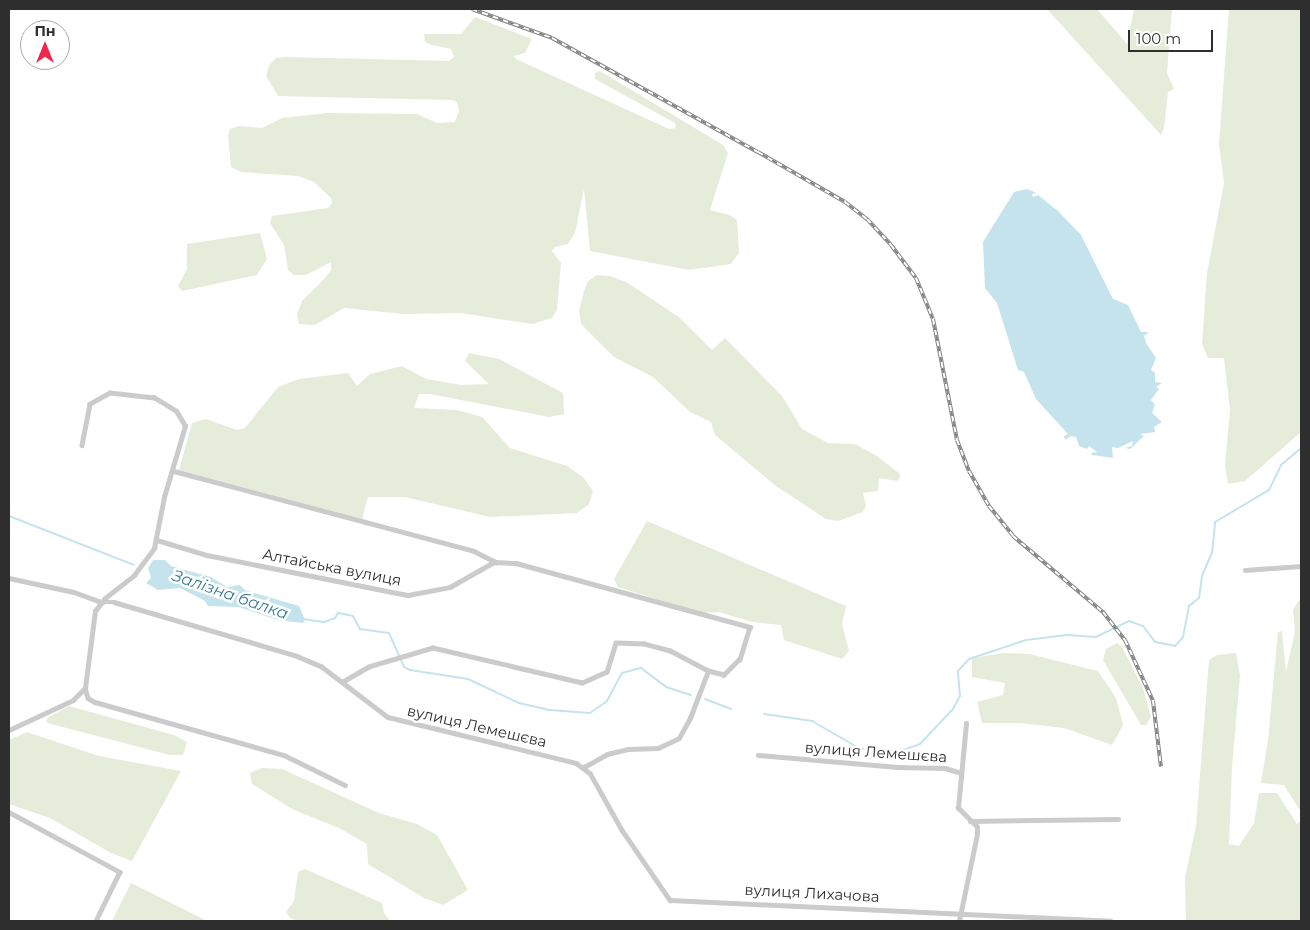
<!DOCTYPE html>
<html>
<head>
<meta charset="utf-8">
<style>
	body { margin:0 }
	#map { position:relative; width:1310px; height:930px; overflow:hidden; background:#fff; font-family:Montserrat,sans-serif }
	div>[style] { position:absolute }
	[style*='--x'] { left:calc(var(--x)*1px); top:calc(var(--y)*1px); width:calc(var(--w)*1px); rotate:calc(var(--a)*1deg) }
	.green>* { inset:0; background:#e6ecda }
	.water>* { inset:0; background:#c5e3ed }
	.stream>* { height:2px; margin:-1px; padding:0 1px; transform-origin:1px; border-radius:1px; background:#c5e3ed }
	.street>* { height:4.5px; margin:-2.25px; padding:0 2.25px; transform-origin:2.25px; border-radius:2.25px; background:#cbcbcb }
	.rail>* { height:4px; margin-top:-2px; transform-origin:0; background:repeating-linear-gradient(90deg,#fff 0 5.5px,#838383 0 11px); box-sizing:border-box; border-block:1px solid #838383 }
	span { translate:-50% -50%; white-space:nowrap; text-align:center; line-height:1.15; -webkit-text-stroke:5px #fff; paint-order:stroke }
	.street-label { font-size:15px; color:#2e2e2e }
	.water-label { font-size:16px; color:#377c94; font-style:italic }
	.frame { position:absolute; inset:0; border:10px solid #2e2e2e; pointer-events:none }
	.north { position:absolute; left:20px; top:20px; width:50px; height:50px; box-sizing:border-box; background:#fff; border:1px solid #ababab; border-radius:50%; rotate:0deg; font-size:14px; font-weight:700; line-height:20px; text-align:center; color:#2e2e2e }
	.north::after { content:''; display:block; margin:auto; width:18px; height:22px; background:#ef264e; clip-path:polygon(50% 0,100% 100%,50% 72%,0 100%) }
	.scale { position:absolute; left:1128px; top:30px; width:85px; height:22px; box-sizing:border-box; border:2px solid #2e2e2e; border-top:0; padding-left:6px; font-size:15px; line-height:18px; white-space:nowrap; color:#2e2e2e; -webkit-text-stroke:4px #fff; paint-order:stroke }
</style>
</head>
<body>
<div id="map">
	<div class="green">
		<i style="clip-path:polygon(1047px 9px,1097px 9px,1127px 44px,1134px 9px,1172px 9px,1167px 73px,1174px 89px,1168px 92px,1164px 128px,1161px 135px)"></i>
		<i style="clip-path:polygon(1229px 9px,1301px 9px,1301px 432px,1245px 481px,1228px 484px,1225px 465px,1230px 410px,1224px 358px,1208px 358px,1202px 344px,1207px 273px,1224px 183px,1219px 144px)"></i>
		<i style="clip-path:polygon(475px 17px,532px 39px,525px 53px,514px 56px,516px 59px,669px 129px,676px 128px,675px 123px,595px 79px,595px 73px,600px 71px,723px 145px,728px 153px,710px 210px,730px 215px,737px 220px,739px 253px,731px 264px,689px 270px,590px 251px,584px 189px,575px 233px,568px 244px,555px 247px,552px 251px,561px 263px,557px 310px,552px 318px,532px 324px,460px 313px,404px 314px,344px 308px,315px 325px,299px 324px,297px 314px,302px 301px,324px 279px,331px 270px,331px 262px,306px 275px,294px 275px,288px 270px,284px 245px,270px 223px,272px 216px,328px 208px,332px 203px,331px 198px,314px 182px,298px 176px,241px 172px,231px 167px,228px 135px,230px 129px,239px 126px,262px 128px,282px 118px,327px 113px,417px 114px,437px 123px,455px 122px,459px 111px,457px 102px,452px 100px,278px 96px,266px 76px,269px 65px,276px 58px,285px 57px,449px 61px,454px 57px,451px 49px,432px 45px,425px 42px,424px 34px,461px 34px)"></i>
		<i style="clip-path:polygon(260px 233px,267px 259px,257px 275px,182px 291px,178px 286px,187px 269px,187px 244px)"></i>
		<i style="clip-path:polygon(597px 275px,610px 276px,628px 283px,680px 318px,712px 350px,725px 338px,782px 396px,802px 429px,828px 443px,855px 444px,877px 456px,900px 474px,900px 478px,897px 481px,879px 478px,878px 491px,863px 493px,866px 506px,863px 512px,838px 521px,826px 519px,776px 486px,715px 435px,711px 422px,690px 412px,653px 377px,614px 357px,581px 324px,579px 311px,584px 291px,588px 281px)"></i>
		<i style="clip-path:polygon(469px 353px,499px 359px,563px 393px,564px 414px,549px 417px,430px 394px,419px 394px,414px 408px,457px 410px,482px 417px,510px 448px,567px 466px,583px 477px,593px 491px,589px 504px,577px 513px,490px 517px,405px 497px,368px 497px,362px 519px,179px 470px,192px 423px,206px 419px,237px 430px,245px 428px,278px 387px,299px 379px,348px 373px,357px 386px,370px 374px,402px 366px,426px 379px,461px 385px,489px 384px,465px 361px)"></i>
		<i style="clip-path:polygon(647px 521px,846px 606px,842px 624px,849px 651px,842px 659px,784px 640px,781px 625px,752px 622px,719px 612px,701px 613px,618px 587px,614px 579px)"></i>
		<i style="clip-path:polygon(1301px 597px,1301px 812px,1284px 785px,1261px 783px,1268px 740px,1278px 632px,1282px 631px,1286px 672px,1295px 632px,1293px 610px)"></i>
		<i style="clip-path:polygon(1117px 643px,1122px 647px,1143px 688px,1151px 717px,1146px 725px,1141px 725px,1103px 660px,1106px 649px)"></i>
		<i style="clip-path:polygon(1004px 653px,1029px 654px,1098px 671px,1116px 698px,1123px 725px,1112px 745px,1064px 728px,1020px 723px,982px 723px,977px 702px,1003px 695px,1005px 683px,972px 677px,972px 658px)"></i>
		<i style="clip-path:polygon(1236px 653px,1240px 675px,1232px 767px,1229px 844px,1239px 846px,1254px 823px,1259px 793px,1277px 793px,1297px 824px,1301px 821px,1301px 921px,1186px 921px,1185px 877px,1196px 826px,1209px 660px,1217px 655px)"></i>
		<i style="clip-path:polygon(69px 706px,174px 735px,187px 742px,183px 755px,170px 755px,47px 723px,47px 718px)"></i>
		<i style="clip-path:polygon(27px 732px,99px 756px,181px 771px,132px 861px,111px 853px,50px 818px,9px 804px,9px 740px)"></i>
		<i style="clip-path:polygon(262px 768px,282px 769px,379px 813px,417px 824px,437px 835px,468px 890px,443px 905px,424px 898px,368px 864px,367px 844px,339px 828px,294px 810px,252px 784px,250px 773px)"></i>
		<i style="clip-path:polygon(305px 869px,382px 903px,384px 913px,390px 921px,298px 921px,290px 918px,286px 912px,294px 901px,298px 872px)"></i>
		<i style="clip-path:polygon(131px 883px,207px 921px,112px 921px)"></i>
	</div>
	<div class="water">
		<i style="clip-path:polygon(1027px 189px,1037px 193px,1032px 194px,1033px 197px,1038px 195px,1058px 211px,1081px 235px,1113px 299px,1128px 305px,1141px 332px,1149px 332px,1144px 336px,1146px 343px,1156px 358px,1151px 370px,1155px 373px,1155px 382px,1162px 383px,1156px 387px,1159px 389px,1151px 400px,1155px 405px,1152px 413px,1162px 422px,1154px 427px,1155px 432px,1140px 434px,1144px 436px,1130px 449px,1125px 448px,1132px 446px,1133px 441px,1118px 448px,1112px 447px,1113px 458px,1092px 455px,1091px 453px,1097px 452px,1089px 446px,1087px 449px,1079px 446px,1076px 437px,1071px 436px,1065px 440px,1064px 436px,1068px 434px,1036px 399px,1024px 372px,1018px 370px,997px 303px,985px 288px,983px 242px,1014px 192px)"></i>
		<i style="clip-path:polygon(153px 560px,165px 560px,171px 566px,211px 577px,227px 587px,240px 585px,245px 590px,299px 606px,305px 620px,303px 623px,278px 620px,239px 607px,208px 606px,205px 601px,180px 588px,158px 590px,146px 583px,151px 578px,148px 568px)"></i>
	</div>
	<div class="stream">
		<i style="--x:9;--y:516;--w:134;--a:21.4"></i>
		<i style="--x:303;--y:619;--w:21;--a:8"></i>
		<i style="--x:324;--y:622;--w:12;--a:-20"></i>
		<i style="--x:335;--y:618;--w:6;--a:-59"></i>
		<i style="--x:338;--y:613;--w:15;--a:11"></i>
		<i style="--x:353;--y:616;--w:15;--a:62"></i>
		<i style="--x:360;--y:629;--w:29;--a:8"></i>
		<i style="--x:389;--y:633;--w:37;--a:66"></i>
		<i style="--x:404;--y:667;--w:7;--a:27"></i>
		<i style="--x:410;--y:670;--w:59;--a:8.8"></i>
		<i style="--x:468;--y:679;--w:56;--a:25.2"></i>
		<i style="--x:519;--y:703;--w:32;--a:13"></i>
		<i style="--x:550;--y:710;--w:40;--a:4.3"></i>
		<i style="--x:590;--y:713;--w:21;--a:-35"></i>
		<i style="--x:607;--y:701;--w:32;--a:-62"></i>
		<i style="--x:622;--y:673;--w:20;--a:-15"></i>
		<i style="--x:641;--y:668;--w:31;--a:37"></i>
		<i style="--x:666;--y:687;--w:26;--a:18"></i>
		<i style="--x:705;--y:699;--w:28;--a:21"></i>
		<i style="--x:764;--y:714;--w:49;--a:8.3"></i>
		<i style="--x:812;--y:721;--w:52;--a:30"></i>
		<i style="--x:857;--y:747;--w:16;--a:14"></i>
		<i style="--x:873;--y:751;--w:27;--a:0"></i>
		<i style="--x:900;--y:751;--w:21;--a:-19"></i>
		<i style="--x:920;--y:744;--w:48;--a:-46.7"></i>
		<i style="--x:953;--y:709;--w:15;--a:-62"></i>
		<i style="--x:960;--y:696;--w:25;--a:-95"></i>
		<i style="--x:958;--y:671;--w:16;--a:-47"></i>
		<i style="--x:969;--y:659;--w:60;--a:-18.4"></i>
		<i style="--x:1026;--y:640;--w:41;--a:-7"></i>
		<i style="--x:1067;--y:635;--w:29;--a:4"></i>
		<i style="--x:1096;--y:637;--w:37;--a:-26"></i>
		<i style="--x:1129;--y:621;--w:15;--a:20"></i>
		<i style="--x:1143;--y:626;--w:20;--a:53"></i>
		<i style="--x:1155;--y:642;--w:20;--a:11"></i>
		<i style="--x:1175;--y:646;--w:12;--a:-48"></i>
		<i style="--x:1183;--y:637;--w:32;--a:-79"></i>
		<i style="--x:1189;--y:606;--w:13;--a:-39"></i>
		<i style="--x:1199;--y:598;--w:22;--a:-82"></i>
		<i style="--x:1202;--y:576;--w:25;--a:-67"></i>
		<i style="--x:1212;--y:553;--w:31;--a:-84"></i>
		<i style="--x:1215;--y:522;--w:63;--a:-30.7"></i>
		<i style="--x:1269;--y:490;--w:28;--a:-64"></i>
		<i style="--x:1281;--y:465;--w:26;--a:-40"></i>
	</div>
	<div class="street">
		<i style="--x:174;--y:471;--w:310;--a:14.9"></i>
		<i style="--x:474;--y:551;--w:25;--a:27"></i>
		<i style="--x:157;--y:540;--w:52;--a:16.7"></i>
		<i style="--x:207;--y:555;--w:205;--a:11.3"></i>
		<i style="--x:408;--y:595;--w:43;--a:-10.8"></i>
		<i style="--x:450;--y:587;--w:51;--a:-29.6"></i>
		<i style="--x:494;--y:562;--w:22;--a:3"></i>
		<i style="--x:516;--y:563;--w:243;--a:15.3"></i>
		<i style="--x:750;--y:627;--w:34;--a:107"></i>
		<i style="--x:740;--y:659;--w:23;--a:135"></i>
		<i style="--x:724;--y:675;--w:16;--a:-166"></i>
		<i style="--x:708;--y:671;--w:43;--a:-152.2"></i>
		<i style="--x:670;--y:651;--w:27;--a:-165"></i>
		<i style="--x:644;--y:644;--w:28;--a:-178"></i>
		<i style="--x:616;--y:643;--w:30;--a:107"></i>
		<i style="--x:607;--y:672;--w:27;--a:156"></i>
		<i style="--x:582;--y:683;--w:153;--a:-166.8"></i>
		<i style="--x:433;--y:648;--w:67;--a:163.5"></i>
		<i style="--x:369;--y:667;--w:30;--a:150"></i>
		<i style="--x:1245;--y:570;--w:56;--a:-4.1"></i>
		<i style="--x:9;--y:578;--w:66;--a:12.2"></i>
		<i style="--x:74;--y:592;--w:30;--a:20"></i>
		<i style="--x:102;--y:602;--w:12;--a:0"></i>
		<i style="--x:114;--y:602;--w:191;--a:16.4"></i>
		<i style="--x:297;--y:656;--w:26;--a:23"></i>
		<i style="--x:321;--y:666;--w:84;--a:37.3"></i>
		<i style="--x:388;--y:717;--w:194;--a:13.7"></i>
		<i style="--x:576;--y:763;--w:17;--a:36"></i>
		<i style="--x:590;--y:773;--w:65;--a:60.7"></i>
		<i style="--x:622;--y:830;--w:85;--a:55.6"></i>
		<i style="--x:670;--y:900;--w:441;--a:2.7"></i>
		<i style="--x:85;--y:688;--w:10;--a:73"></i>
		<i style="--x:88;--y:698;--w:8;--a:30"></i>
		<i style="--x:95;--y:702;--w:196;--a:15.7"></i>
		<i style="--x:284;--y:755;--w:68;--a:26.2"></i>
		<i style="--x:9;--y:730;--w:71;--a:-25.1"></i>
		<i style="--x:73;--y:700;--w:17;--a:-45"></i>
		<i style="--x:85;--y:688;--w:78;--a:-82.6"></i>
		<i style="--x:95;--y:611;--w:16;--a:-52"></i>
		<i style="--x:105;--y:598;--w:37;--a:-38"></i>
		<i style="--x:134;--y:575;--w:34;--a:-53"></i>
		<i style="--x:154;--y:548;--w:52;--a:-78.9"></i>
		<i style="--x:164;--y:497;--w:74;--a:-73.5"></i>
		<i style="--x:185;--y:426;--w:17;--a:-121"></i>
		<i style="--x:176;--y:411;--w:26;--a:-149"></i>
		<i style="--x:154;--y:398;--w:44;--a:-173.5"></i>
		<i style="--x:110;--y:393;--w:23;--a:151"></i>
		<i style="--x:90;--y:404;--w:42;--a:101"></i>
		<i style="--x:758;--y:755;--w:140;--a:4.9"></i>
		<i style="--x:897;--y:767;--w:48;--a:1.2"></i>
		<i style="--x:945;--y:768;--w:17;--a:17"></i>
		<i style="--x:584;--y:767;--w:26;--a:-29"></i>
		<i style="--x:607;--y:754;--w:22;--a:-13"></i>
		<i style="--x:628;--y:749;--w:30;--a:-2"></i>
		<i style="--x:658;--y:748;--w:23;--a:-25"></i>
		<i style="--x:679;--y:738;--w:23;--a:-61"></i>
		<i style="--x:690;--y:718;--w:50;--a:-69"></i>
		<i style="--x:9;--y:812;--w:126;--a:28.4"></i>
		<i style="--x:120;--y:872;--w:55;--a:116.1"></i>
		<i style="--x:970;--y:821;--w:148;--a:-0.8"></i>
		<i style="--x:959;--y:921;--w:89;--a:-78.3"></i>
		<i style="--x:977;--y:834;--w:7;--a:-90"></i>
		<i style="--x:977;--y:827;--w:27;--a:-135"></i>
		<i style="--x:958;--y:808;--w:85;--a:-84.6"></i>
	</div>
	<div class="rail">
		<i style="--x:472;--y:9;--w:85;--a:19.9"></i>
		<i style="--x:552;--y:38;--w:235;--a:29"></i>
		<i style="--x:758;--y:152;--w:100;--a:29.9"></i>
		<i style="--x:845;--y:202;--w:28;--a:38"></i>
		<i style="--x:867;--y:219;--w:35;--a:47"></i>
		<i style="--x:891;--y:245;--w:41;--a:52.9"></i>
		<i style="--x:916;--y:278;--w:44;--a:67.5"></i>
		<i style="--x:933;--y:319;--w:123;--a:78.8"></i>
		<i style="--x:957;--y:440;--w:33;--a:69"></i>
		<i style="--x:969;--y:471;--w:40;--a:60.3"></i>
		<i style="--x:989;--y:506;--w:38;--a:51"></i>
		<i style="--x:1013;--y:536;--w:118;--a:40.2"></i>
		<i style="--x:1103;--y:612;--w:36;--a:52"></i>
		<i style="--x:1125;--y:640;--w:67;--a:65.3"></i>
		<i style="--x:1153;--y:701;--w:66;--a:83.1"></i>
	</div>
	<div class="street-label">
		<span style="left:332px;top:567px;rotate:11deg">Алтайська вулиця</span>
		<span style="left:477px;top:726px;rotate:13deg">вулиця Лемешєва</span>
		<span style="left:876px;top:752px;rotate:4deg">вулиця Лемешєва</span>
		<span style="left:812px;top:893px;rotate:3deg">вулиця Лихачова</span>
	</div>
	<div class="water-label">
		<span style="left:230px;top:595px;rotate:19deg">Залізна балка</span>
	</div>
	<div class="frame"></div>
	<div class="north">Пн</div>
	<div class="scale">100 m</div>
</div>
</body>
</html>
